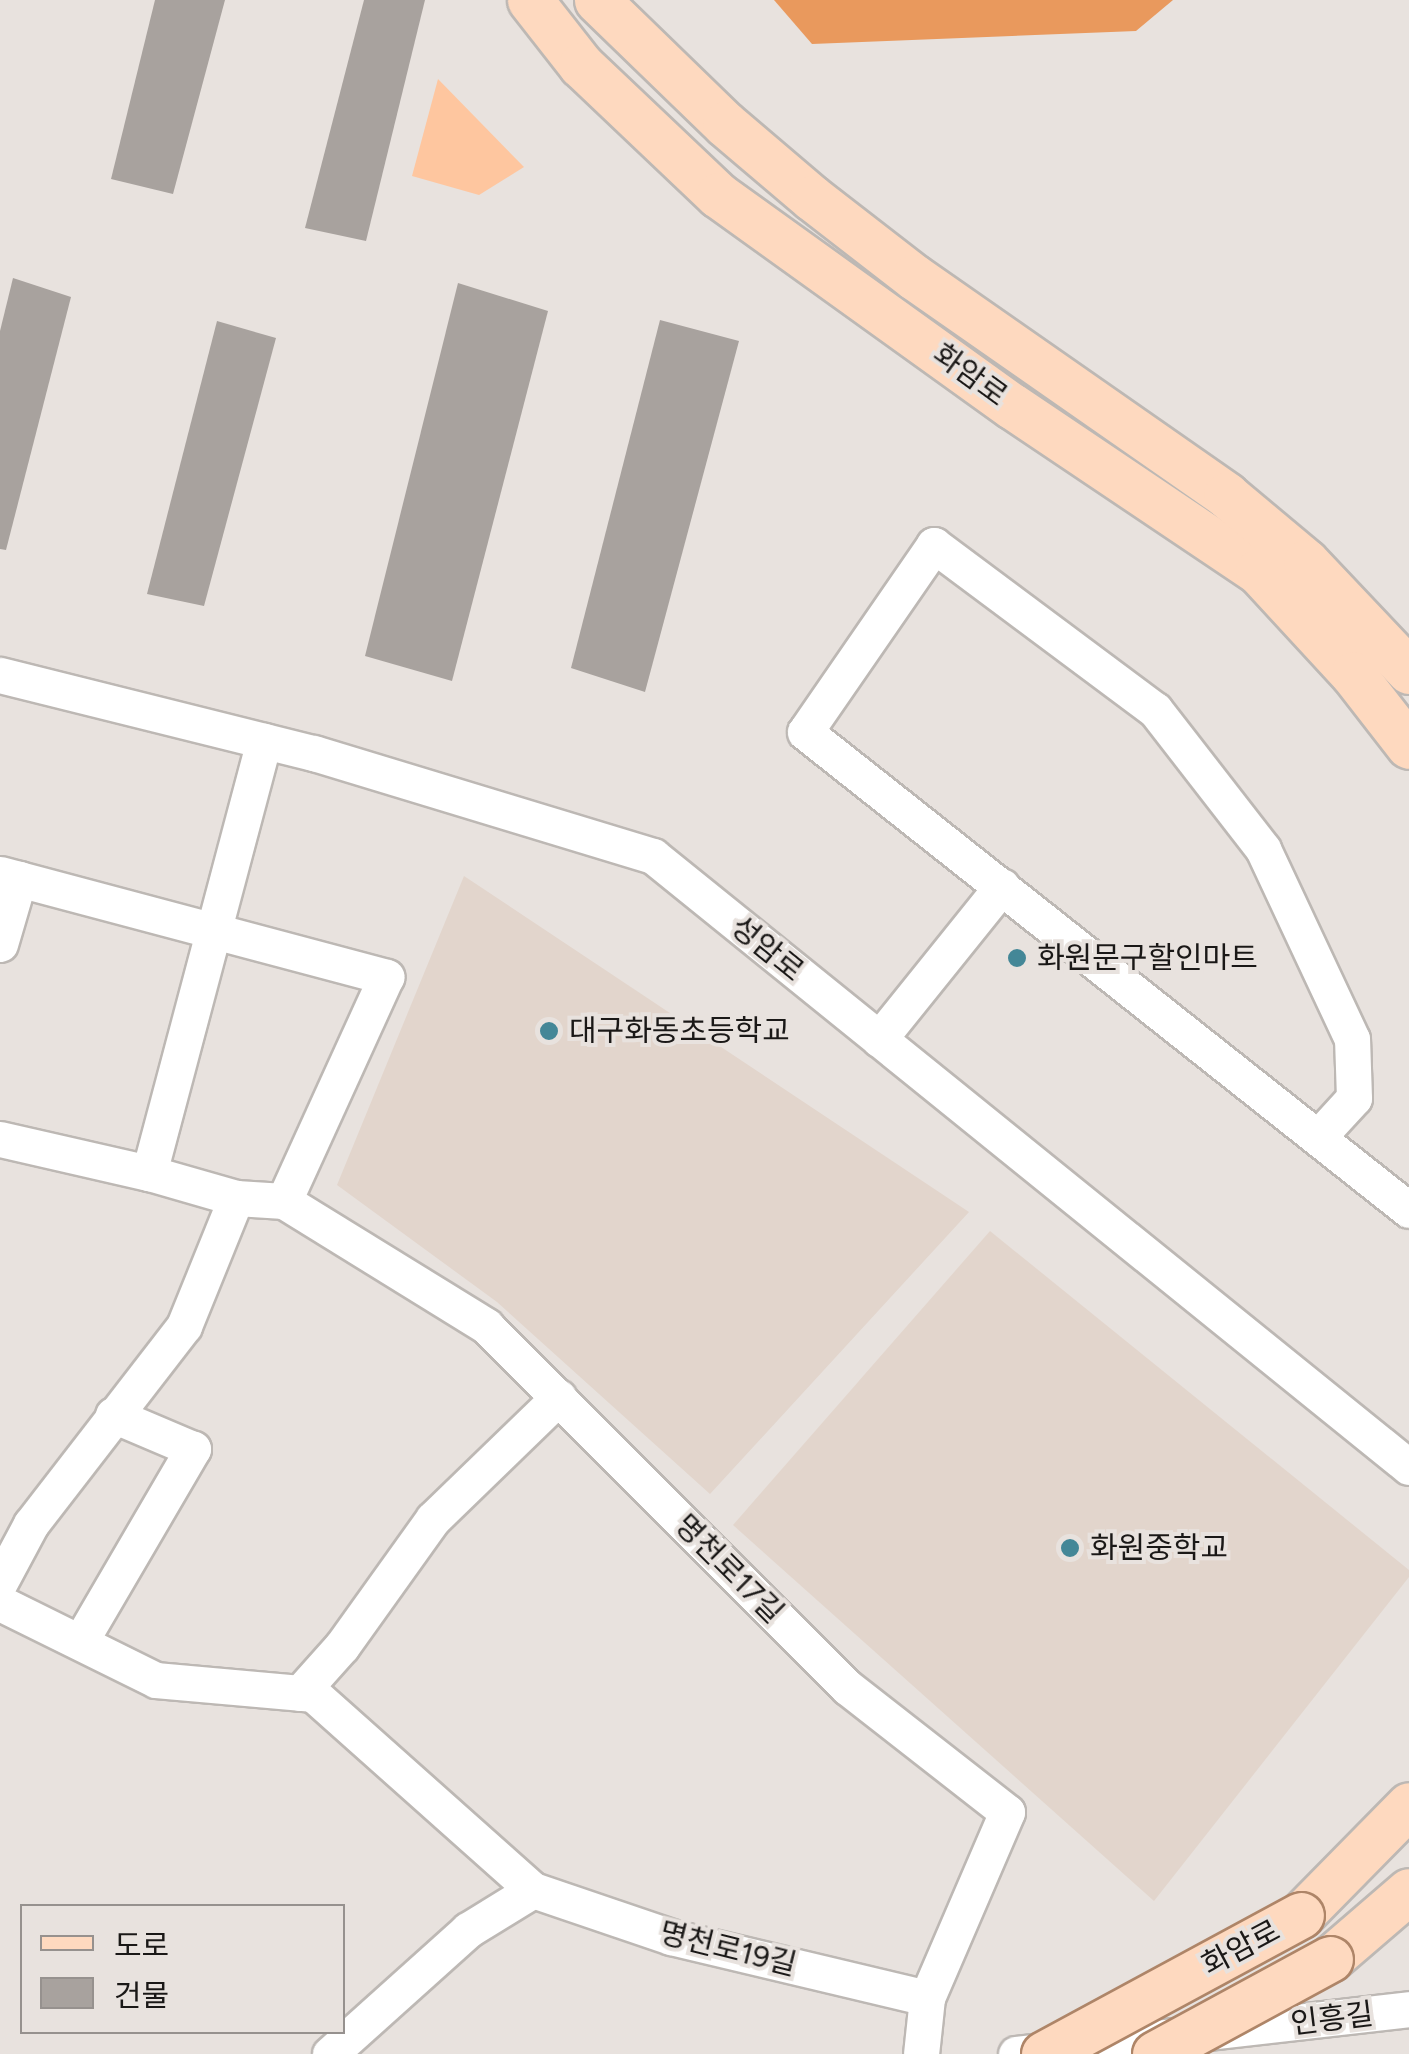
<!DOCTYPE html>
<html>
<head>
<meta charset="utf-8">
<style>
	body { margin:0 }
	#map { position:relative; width:1409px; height:2054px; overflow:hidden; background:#e8e2de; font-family:Figtree,"Noto Sans KR",sans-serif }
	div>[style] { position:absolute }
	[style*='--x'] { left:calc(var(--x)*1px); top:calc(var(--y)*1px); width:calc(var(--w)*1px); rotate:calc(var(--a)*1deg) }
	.built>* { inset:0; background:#e2d5cc }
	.green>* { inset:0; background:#fec69f }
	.forest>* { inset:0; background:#e9995d }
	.building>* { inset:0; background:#a8a29e }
	.roads { filter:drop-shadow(2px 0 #bdb8b4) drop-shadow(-2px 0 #bdb8b4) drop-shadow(0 2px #bdb8b4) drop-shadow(0 -2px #bdb8b4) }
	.minor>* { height:35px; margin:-17.5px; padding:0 17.5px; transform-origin:17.5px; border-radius:17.5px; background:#fff }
	.major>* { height:45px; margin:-22.5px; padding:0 22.5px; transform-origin:22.5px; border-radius:22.5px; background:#fed9bf }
	.bridges { filter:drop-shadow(2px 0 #ae8568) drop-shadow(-2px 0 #ae8568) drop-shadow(0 2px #ae8568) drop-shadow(0 -2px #ae8568) }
	.major-bridge>* { height:45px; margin:-22.5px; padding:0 22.5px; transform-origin:22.5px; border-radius:22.5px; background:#fed9bf }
	.dots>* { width:28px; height:28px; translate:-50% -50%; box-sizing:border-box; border:5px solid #e8e2de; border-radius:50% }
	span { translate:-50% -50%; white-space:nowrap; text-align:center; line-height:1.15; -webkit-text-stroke:8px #e8e2de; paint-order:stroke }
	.street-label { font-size:30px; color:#1a1817 }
	.poi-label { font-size:30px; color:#1a1817 }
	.left { translate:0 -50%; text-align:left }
	.legend { position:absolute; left:20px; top:1904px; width:325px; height:130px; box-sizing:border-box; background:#e8e2de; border:2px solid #96918e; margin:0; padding:12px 18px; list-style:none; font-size:30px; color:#1a1817 }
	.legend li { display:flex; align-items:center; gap:20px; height:50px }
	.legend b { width:50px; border:2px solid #96918e }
</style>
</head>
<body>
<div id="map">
	<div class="built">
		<i style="clip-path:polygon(464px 876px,969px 1212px,710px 1494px,497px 1302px,337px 1185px)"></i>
		<i style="clip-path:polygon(990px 1231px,1409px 1570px,1409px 1577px,1154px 1901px,733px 1525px)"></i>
	</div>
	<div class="green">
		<i style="clip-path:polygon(438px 79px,524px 167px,479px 195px,412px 176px)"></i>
	</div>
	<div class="forest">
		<i style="clip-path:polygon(774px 0,1173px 0,1136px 31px,812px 44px)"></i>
	</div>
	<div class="building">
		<i style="clip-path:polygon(155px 0,225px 0,173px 194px,111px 179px)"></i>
		<i style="clip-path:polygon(364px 0,425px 0,366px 241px,305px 228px)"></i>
		<i style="clip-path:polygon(13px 278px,71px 297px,6px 550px,0 549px,0 331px)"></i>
		<i style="clip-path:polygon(458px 283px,548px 311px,452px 681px,365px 656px)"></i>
		<i style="clip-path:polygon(660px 320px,739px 341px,645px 692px,571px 668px)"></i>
		<i style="clip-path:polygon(217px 321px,276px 338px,204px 606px,147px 594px)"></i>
	</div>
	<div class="roads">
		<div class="minor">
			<i style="--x:0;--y:675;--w:324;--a:14"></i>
			<i style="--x:314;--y:753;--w:354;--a:16.9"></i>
			<i style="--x:653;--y:856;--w:972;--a:38.95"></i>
			<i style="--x:0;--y:874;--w:400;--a:14.9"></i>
			<i style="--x:386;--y:977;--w:246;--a:114.5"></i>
			<i style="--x:0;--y:944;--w:68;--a:-73.7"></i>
			<i style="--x:879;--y:1039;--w:196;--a:-51.2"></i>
			<i style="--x:1320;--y:1135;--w:50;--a:-47.4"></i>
			<i style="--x:1354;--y:1098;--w:59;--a:-91.9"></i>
			<i style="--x:1352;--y:1039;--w:210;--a:-115.1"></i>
			<i style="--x:1263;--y:849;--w:176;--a:-127.8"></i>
			<i style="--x:1155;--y:710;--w:276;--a:-143.3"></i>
			<i style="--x:934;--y:545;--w:227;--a:124.6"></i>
			<i style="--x:805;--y:732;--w:770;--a:38.36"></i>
			<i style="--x:0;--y:1139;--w:153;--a:12.9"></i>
			<i style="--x:149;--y:1173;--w:91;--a:16"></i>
			<i style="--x:236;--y:1198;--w:48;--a:3.6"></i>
			<i style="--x:284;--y:1201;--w:238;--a:31.7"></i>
			<i style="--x:486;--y:1326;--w:511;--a:45"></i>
			<i style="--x:847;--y:1687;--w:203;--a:38"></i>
			<i style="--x:1007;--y:1812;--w:202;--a:113.3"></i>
			<i style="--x:927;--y:1998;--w:56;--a:96.1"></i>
			<i style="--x:149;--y:1173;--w:447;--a:-75.1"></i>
			<i style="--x:0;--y:1582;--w:66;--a:-61.9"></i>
			<i style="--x:31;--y:1524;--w:250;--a:-52.3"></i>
			<i style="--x:184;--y:1326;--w:138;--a:-67.9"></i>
			<i style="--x:0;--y:1603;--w:174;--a:26.3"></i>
			<i style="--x:156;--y:1680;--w:158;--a:5.1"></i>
			<i style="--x:313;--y:1694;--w:295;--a:41.7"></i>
			<i style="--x:533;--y:1890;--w:146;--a:18.8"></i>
			<i style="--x:671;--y:1937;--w:263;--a:13.4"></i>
			<i style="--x:80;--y:1642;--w:224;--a:-59.7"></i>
			<i style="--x:193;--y:1449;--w:87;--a:-157"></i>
			<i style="--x:300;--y:1693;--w:63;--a:-48.2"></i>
			<i style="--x:342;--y:1646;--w:156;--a:-54.4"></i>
			<i style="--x:433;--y:1519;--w:175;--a:-44.1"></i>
			<i style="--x:330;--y:2054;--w:186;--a:-41.9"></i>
			<i style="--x:468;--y:1930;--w:76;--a:-31.6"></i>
			<i style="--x:1016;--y:2054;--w:396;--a:-6.5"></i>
		</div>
		<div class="major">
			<i style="--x:530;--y:0;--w:83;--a:51.9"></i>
			<i style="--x:581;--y:65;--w:189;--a:43.5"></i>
			<i style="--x:718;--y:195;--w:362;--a:35.7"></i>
			<i style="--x:1012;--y:406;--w:296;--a:33.9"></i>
			<i style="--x:1258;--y:571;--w:140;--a:47.3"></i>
			<i style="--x:1353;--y:674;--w:91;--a:52.1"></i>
			<i style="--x:597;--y:0;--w:178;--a:44.1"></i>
			<i style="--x:725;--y:124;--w:114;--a:40.4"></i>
			<i style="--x:812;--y:198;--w:129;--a:37.8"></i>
			<i style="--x:914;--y:277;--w:381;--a:34.9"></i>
			<i style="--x:1226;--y:495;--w:104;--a:39.9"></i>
			<i style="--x:1306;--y:562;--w:150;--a:46.6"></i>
			<i style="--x:1301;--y:1915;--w:154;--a:-45.5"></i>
			<i style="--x:1330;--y:1959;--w:104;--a:-40.7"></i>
		</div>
	</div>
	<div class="bridges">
		<div class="major-bridge">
			<i style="--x:1044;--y:2054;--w:292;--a:-28.4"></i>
			<i style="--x:1155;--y:2054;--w:199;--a:-28.5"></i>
		</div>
	</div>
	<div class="dots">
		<i style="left:1017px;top:958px;background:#448797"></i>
		<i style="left:549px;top:1031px;background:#448797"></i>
		<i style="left:1070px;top:1548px;background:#448797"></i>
	</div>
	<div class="street-label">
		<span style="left:970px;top:375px;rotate:36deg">화암로</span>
		<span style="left:767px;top:949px;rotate:39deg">성암로</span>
		<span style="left:729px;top:1569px;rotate:45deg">명천로17길</span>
		<span style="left:1241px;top:1948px;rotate:-28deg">화암로</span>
		<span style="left:728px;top:1949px;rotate:14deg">명천로19길</span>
		<span style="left:1332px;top:2019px;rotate:-7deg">인흥길</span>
	</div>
	<div class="poi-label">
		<span class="left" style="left:1037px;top:958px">화원문구할인마트</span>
		<span class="left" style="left:569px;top:1031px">대구화동초등학교</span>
		<span class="left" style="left:1090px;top:1548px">화원중학교</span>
	</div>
	<ul class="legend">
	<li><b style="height:12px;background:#fed9bf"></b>도로</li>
	<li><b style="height:28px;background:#a8a29e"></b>건물</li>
	</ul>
</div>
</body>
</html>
